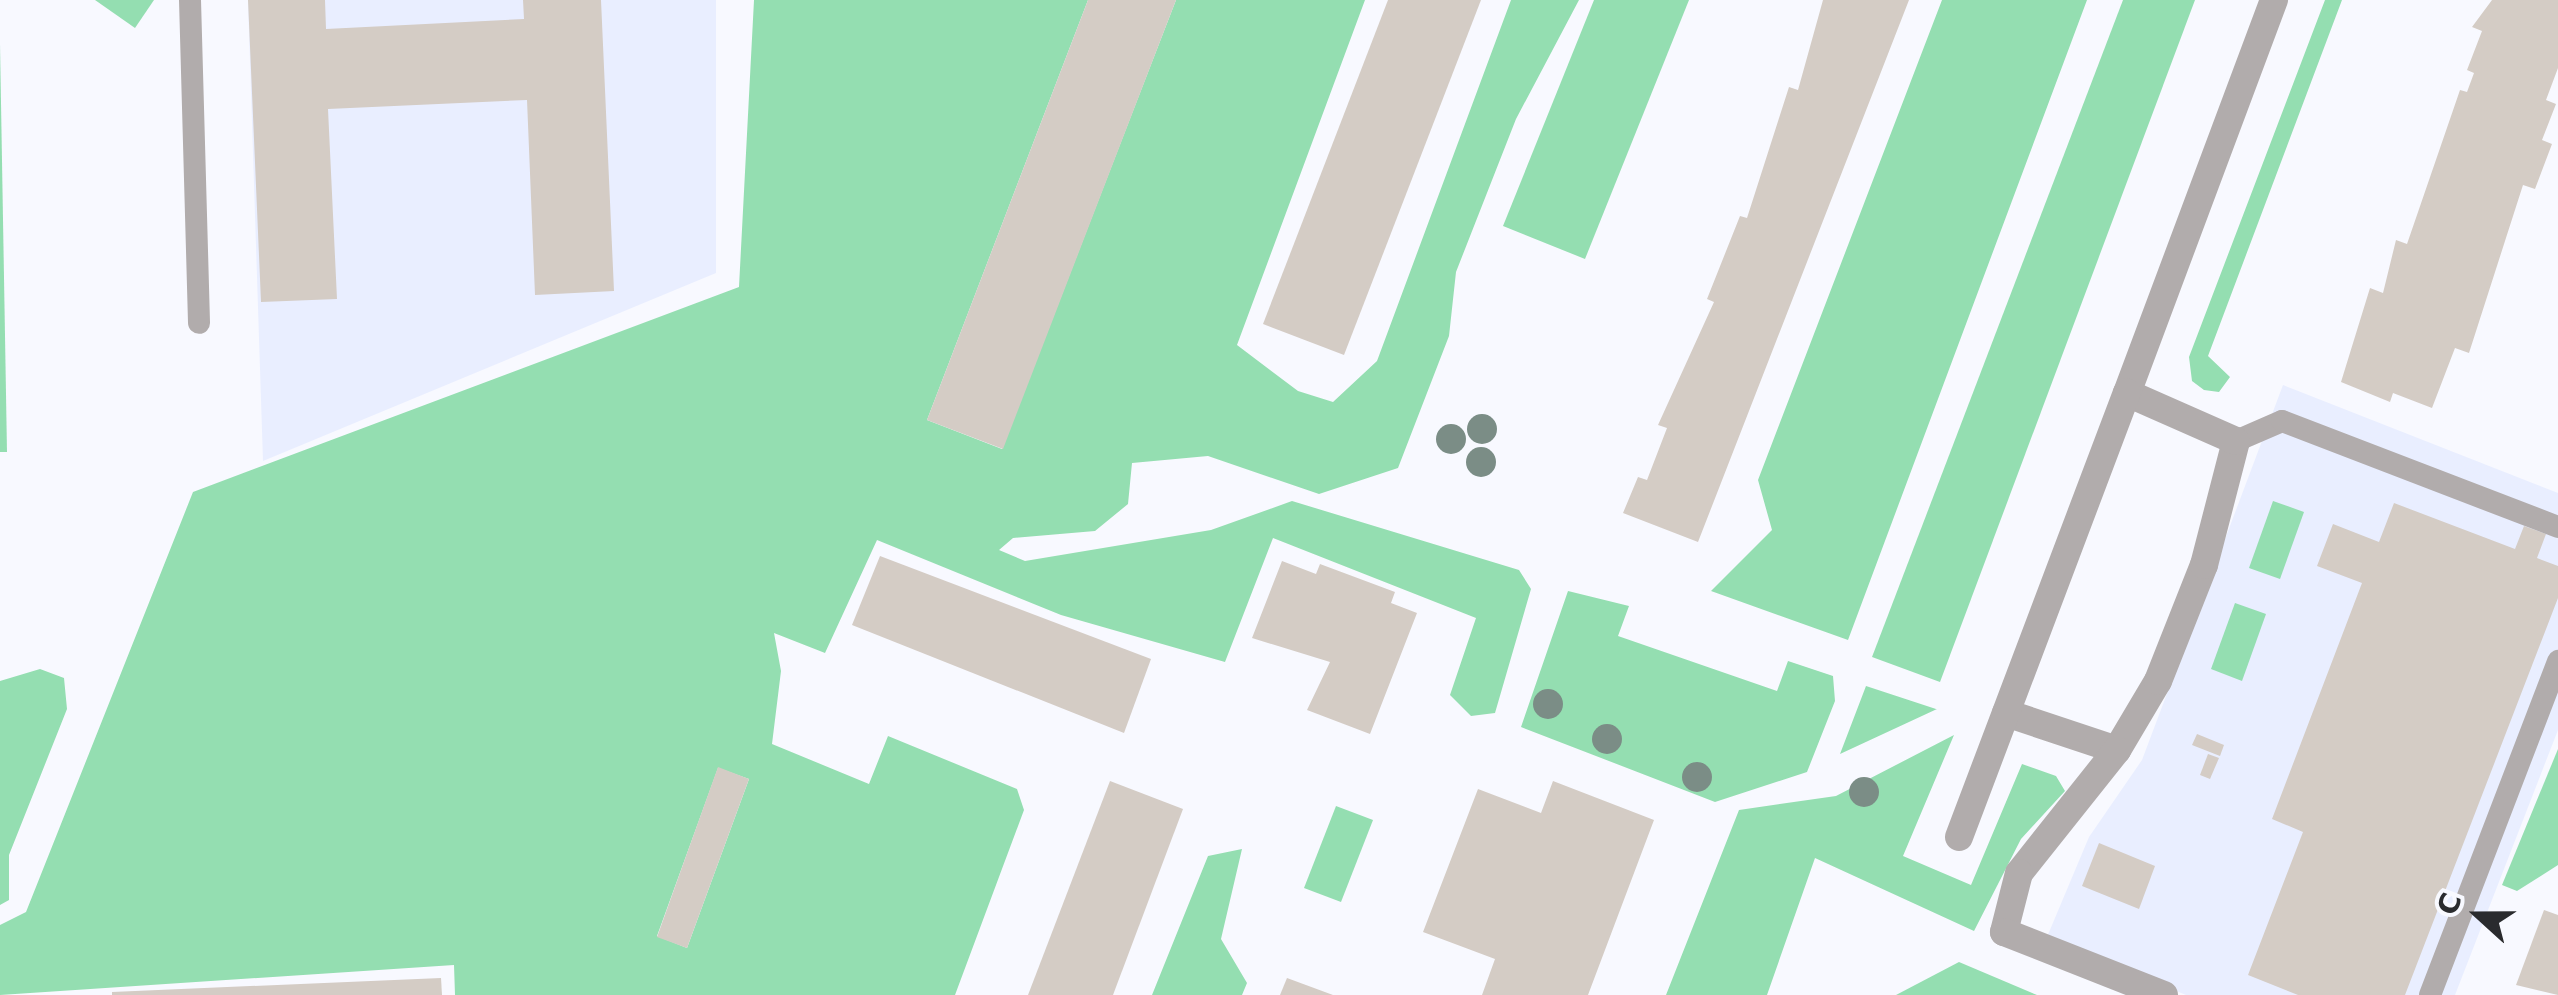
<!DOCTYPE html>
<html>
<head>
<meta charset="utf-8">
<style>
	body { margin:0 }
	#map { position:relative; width:2558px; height:995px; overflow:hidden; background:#f8f9ff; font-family:"DejaVu Sans",sans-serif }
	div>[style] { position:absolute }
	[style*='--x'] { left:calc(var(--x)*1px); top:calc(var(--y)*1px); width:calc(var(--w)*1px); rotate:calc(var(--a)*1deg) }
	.built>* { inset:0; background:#e9eeff }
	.green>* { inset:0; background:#94deb1 }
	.building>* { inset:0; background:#d4ccc5 }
	.service>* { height:22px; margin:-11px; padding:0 11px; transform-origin:11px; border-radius:11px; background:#b1acac }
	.minor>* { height:28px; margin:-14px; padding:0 14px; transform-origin:14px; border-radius:14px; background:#b1acac }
	.trees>* { width:30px; height:30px; margin:-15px; border-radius:50%; background:#7b8d86 }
	span { translate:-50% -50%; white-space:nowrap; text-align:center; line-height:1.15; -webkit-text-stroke:9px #f8f9ff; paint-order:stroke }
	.north { position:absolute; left:2428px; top:865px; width:100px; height:100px; -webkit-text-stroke:8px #f8f9ff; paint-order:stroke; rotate:291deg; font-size:28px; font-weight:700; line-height:40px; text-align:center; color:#2a2b2e }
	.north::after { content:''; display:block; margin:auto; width:35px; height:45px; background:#2a2b2e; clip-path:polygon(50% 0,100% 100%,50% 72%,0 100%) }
</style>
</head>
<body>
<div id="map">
	<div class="built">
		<i style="clip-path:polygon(248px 0,716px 0,716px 273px,263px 461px)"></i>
		<i style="clip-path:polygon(2283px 385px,2558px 493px,2558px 730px,2455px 995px,2186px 995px,2047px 937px,2089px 837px,2142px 760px)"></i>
	</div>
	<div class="green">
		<i style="clip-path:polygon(95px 0,154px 0,135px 28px)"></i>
		<i style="clip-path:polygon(evenodd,754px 0,1088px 0,927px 420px,1002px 449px,1176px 0,1365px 0,1237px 345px,1298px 391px,1333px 402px,1377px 361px,1511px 0,1579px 0,1516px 119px,1456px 272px,1449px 336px,1398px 468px,1319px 494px,1208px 456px,1132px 463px,1128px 504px,1095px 531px,1013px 538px,999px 550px,1025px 561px,1211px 530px,1292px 501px,1519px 570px,1531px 589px,1495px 713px,1471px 716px,1450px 695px,1476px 618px,1273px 538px,1225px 662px,1061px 615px,877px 540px,825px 653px,774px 633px,781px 671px,772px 744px,869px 784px,888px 736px,1017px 789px,1024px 810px,955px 995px,455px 995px,454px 965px,0 995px,0 925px,26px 912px,193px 492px,739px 287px,754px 0,718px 768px,749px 779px,687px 948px,657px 936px,718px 768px)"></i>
		<i style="clip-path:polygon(1594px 0,1689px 0,1585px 259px,1503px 226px)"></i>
		<i style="clip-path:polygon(1942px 0,2087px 0,1848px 640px,1711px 591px,1772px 530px,1758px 480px)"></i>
		<i style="clip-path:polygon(2123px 0,2195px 0,1940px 682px,1872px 657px)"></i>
		<i style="clip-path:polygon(2325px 0,2342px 0,2208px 356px,2230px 377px,2219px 392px,2204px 390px,2192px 381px,2189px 357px)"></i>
		<i style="clip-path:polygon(0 44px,7px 452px,0 452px)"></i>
		<i style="clip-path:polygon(2273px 501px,2304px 512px,2280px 579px,2249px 568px)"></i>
		<i style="clip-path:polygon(1568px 591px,1629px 606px,1618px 636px,1777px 691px,1788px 661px,1833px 676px,1835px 701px,1807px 772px,1715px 802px,1521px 727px)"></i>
		<i style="clip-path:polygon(2235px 603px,2266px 614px,2242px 681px,2211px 669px)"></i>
		<i style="clip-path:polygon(40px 669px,64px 678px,67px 709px,9px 855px,9px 900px,0 905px,0 681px)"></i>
		<i style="clip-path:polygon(1866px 686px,1936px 709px,1937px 709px,1840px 754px)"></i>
		<i style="clip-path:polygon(1954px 735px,1903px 856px,1971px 885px,2022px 764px,2056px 776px,2065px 791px,2021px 839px,1974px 931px,1815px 858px,1767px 995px,1666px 995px,1739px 810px,1836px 796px)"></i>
		<i style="clip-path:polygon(2558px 749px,2558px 865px,2517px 891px,2502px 885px)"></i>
		<i style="clip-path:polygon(1336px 806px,1373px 820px,1341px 902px,1304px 888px)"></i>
		<i style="clip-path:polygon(1242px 849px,1221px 939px,1247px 983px,1242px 995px,1152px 995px,1208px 856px)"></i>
		<i style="clip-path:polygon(1959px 962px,2037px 995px,1896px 995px)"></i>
	</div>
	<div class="building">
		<i style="clip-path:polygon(248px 0,325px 0,326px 29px,524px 19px,523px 0,601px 0,614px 291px,535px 295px,527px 100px,328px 109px,337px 299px,261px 302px)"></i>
		<i style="clip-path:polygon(1088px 0,1176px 0,1003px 449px,927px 420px)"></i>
		<i style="clip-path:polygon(1388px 0,1481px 0,1344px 355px,1263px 324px)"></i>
		<i style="clip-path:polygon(1823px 0,1909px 0,1698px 542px,1623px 513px,1638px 477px,1647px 480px,1667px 428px,1658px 425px,1714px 302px,1707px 299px,1740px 216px,1747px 218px,1789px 87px,1798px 90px)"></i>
		<i style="clip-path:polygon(2492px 0,2558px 0,2558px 68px,2546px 100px,2556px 104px,2542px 140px,2552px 144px,2535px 189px,2523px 185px,2469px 353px,2455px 348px,2432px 408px,2393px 393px,2390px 402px,2341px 382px,2370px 288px,2383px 293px,2396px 240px,2407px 244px,2460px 90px,2467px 92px,2474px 73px,2467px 70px,2482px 31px,2472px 27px)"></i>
		<i style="clip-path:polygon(2394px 503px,2515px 549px,2524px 526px,2546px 534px,2537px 558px,2558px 566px,2558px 598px,2405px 995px,2298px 995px,2248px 975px,2303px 832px,2272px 819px,2362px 583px,2317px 566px,2333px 524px,2379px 542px)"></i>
		<i style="clip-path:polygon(880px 556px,1151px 659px,1124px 733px,852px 625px)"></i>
		<i style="clip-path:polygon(1282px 561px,1316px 574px,1320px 564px,1395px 592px,1391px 603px,1417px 613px,1370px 734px,1307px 710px,1330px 662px,1252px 638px)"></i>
		<i style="clip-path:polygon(2197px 734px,2224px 745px,2220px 756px,2192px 745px)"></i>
		<i style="clip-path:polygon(2208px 754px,2219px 758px,2210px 779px,2200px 775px)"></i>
		<i style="clip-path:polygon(718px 767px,749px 779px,687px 948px,657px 937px)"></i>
		<i style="clip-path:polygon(1110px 781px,1183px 809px,1113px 995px,1028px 995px)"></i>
		<i style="clip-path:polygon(1553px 781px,1654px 820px,1588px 995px,1482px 995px,1495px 959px,1423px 932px,1478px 789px,1541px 813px)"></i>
		<i style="clip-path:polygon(2099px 843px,2155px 866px,2139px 909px,2082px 886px)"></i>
		<i style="clip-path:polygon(2544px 910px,2558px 915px,2558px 995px,2516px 985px)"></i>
		<i style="clip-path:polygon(441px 978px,442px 995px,112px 995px,112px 992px)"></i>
		<i style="clip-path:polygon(1287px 978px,1333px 995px,1280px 995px)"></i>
	</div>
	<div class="service">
		<i style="--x:190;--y:0;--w:323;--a:88.4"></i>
		<i style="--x:2236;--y:441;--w:50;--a:-23.5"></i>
		<i style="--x:2282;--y:421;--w:296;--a:21"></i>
		<i style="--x:2430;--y:995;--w:358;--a:-69"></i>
	</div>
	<div class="minor">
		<i style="--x:2006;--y:713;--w:117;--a:18.4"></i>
		<i style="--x:2117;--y:750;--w:80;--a:-59.3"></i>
		<i style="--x:2158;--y:681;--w:125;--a:-68.4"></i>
		<i style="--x:2204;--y:565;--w:128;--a:-75.5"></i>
		<i style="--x:2236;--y:441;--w:119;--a:-156.2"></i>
		<i style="--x:2127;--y:393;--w:420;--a:-69.5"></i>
		<i style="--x:2117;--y:750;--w:157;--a:128.5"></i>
		<i style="--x:2019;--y:873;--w:61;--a:104.3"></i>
		<i style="--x:2004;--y:932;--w:172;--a:21.5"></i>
		<i style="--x:1959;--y:837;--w:475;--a:-69.3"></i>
	</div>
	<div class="trees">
		<i style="left:1482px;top:429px"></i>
		<i style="left:1451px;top:439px"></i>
		<i style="left:1481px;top:462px"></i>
		<i style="left:1548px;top:704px"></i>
		<i style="left:1607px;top:739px"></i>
		<i style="left:1697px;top:777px"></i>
		<i style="left:1864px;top:792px"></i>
	</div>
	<div class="north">С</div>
</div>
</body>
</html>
